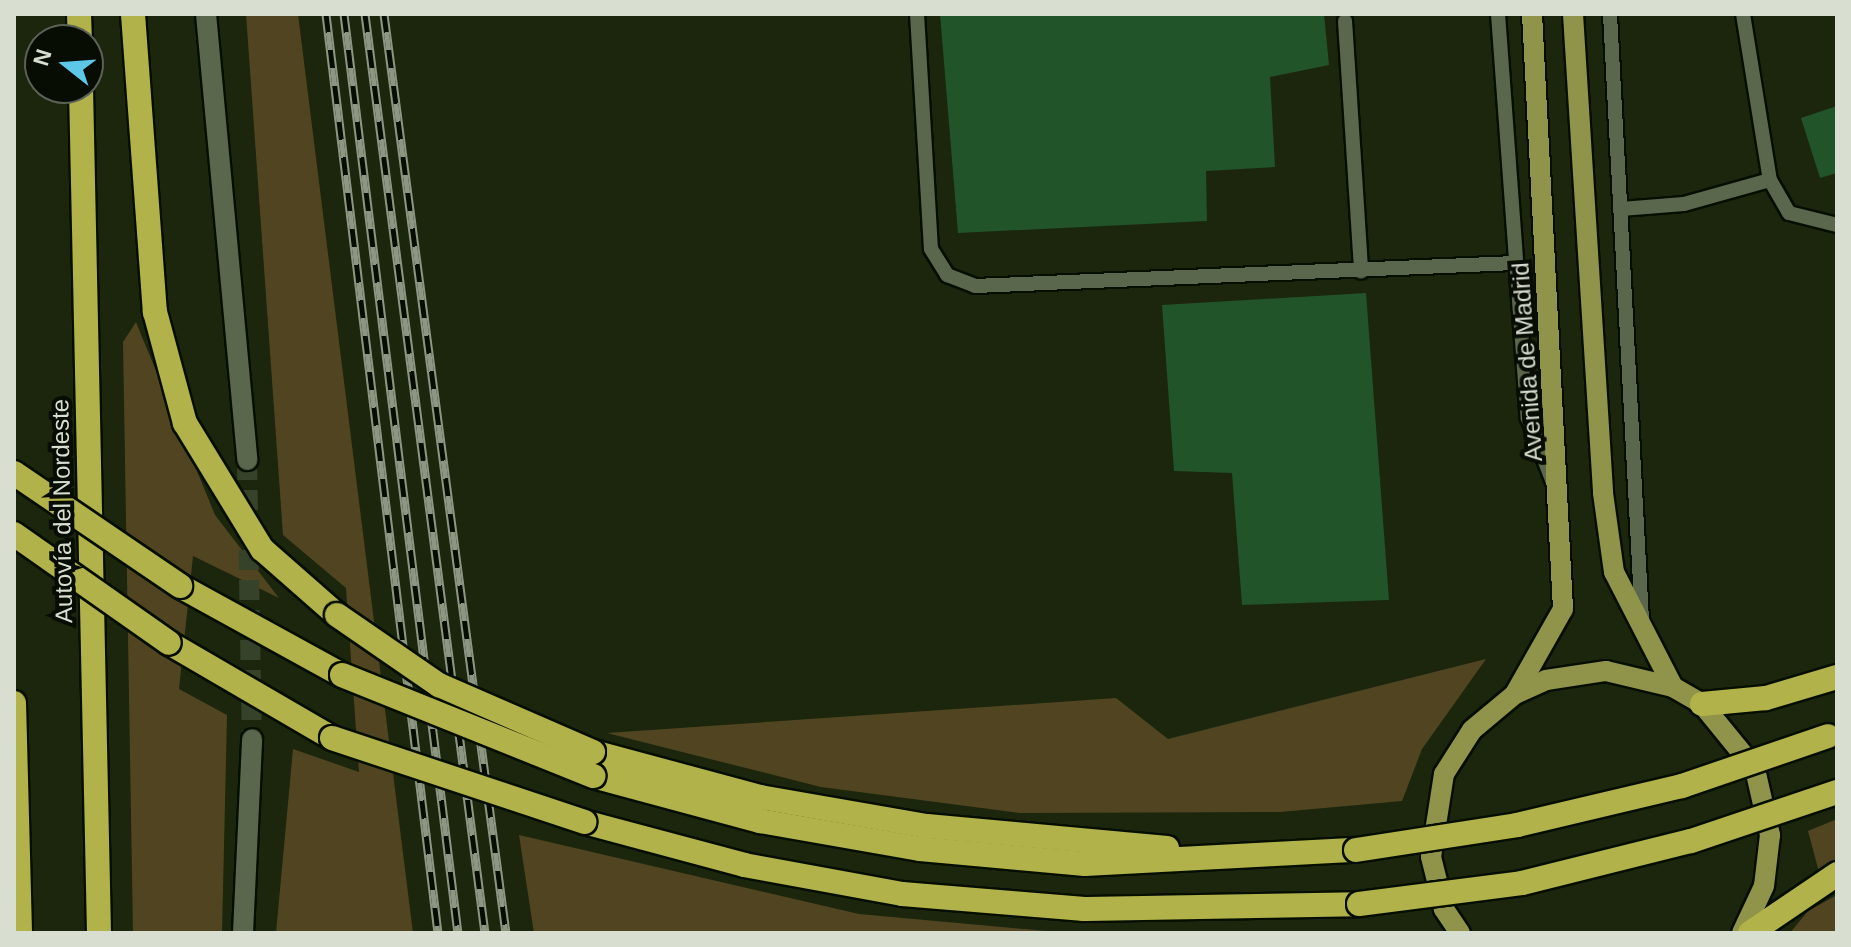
<!DOCTYPE html>
<html>
<head>
<meta charset="utf-8">
<style>
	body { margin:0 }
	#map { position:relative; width:1851px; height:947px; overflow:hidden; background:#1b260d; font-family:Helvetica,sans-serif }
	div>[style] { position:absolute }
	[style*='--x'] { left:calc(var(--x)*1px); top:calc(var(--y)*1px); width:calc(var(--w)*1px); rotate:calc(var(--a)*1deg) }
	.green>* { inset:0; background:#514521 }
	.building>* { inset:0; background:#215429 }
	.tertiary-tunnel>* { height:20px; margin-top:-10px; transform-origin:0; background:repeating-linear-gradient(90deg,#37422a 0 20px,transparent 0 30px) }
	.roads { filter:drop-shadow(2px 0 #060e00) drop-shadow(-2px 0 #060e00) drop-shadow(0 2px #060e00) drop-shadow(0 -2px #060e00) }
	.service>* { height:14px; margin:-7px; padding:0 7px; transform-origin:7px; border-radius:7px; background:#5b674c }
	.tertiary>* { height:20px; margin:-10px; padding:0 10px; transform-origin:10px; border-radius:10px; background:#5b674c }
	.primary>* { height:20px; margin:-10px; padding:0 10px; transform-origin:10px; border-radius:10px; background:#8f944a }
	.motorway>* { height:24px; margin:-12px; padding:0 12px; transform-origin:12px; border-radius:12px; background:#b1b249 }
	.rail>* { height:9px; margin-top:-4.5px; transform-origin:0; background:repeating-linear-gradient(90deg,#080d04 0 18px,#8d9683 0 36px); box-sizing:border-box; border-block:2px solid #8d9683 }
	.bridges { filter:drop-shadow(2px 0 #060e00) drop-shadow(-2px 0 #060e00) drop-shadow(0 2px #060e00) drop-shadow(0 -2px #060e00) }
	.motorway-bridge>* { height:24px; margin:-12px; padding:0 12px; transform-origin:12px; border-radius:12px; background:#b1b249 }
	span { translate:-50% -50%; white-space:nowrap; text-align:center; line-height:1.15; -webkit-text-stroke:8px #080d04; paint-order:stroke }
	.street-label { font-size:24px; color:#d8dfd0 }
	.frame { position:absolute; inset:0; border:16px solid #d8dfd0; pointer-events:none }
	.north { position:absolute; left:24px; top:24px; width:80px; height:80px; box-sizing:border-box; background:#080d04; border:2px solid #5b6156; border-radius:50%; rotate:287deg; font-size:22px; font-weight:700; line-height:32px; text-align:center; color:#d8dfd0 }
	.north::after { content:''; display:block; margin:auto; width:28px; height:36px; background:#5dc7e8; clip-path:polygon(50% 0,100% 100%,50% 72%,0 100%) }
</style>
</head>
<body>
<div id="map">
	<div class="green">
		<i style="clip-path:polygon(246px 14px,298px 14px,413px 933px,276px 933px,293px 749px,359px 772px,346px 588px,283px 535px)"></i>
		<i style="clip-path:polygon(136px 322px,215px 515px,279px 598px,193px 556px,179px 689px,227px 715px,222px 933px,133px 933px,123px 342px)"></i>
		<i style="clip-path:polygon(1486px 659px,1422px 749px,1402px 801px,1280px 812px,1020px 813px,821px 787px,607px 733px,1116px 698px,1168px 739px)"></i>
		<i style="clip-path:polygon(1837px 819px,1837px 862px,1819px 872px,1808px 831px)"></i>
		<i style="clip-path:polygon(519px 835px,859px 914px,1067px 933px,534px 933px)"></i>
		<i style="clip-path:polygon(1837px 895px,1837px 933px,1790px 933px,1808px 911px)"></i>
	</div>
	<div class="building">
		<i style="clip-path:polygon(940px 14px,1324px 14px,1329px 65px,1270px 77px,1275px 167px,1206px 171px,1207px 221px,958px 233px)"></i>
		<i style="clip-path:polygon(1837px 106px,1837px 173px,1820px 178px,1801px 118px)"></i>
		<i style="clip-path:polygon(1366px 293px,1389px 600px,1242px 605px,1232px 473px,1174px 471px,1162px 305px)"></i>
	</div>
	<div class="tertiary-tunnel">
		<i style="--x:247;--y:460;--w:279;--a:89"></i>
	</div>
	<div class="roads">
		<div class="service">
			<i style="--x:917;--y:14;--w:235;--a:86.6"></i>
			<i style="--x:931;--y:249;--w:31;--a:58"></i>
			<i style="--x:947;--y:275;--w:30;--a:21"></i>
			<i style="--x:975;--y:286;--w:539;--a:-2.44"></i>
			<i style="--x:1498;--y:14;--w:405;--a:85.8"></i>
			<i style="--x:1528;--y:418;--w:66;--a:68.8"></i>
			<i style="--x:1610;--y:14;--w:607;--a:86.98"></i>
			<i style="--x:1743;--y:14;--w:168;--a:80.8"></i>
			<i style="--x:1770;--y:180;--w:38;--a:60"></i>
			<i style="--x:1789;--y:213;--w:49;--a:14"></i>
			<i style="--x:1345;--y:21;--w:251;--a:86.3"></i>
			<i style="--x:1621;--y:209;--w:63;--a:-4.5"></i>
			<i style="--x:1684;--y:204;--w:89;--a:-15.6"></i>
		</div>
		<div class="tertiary">
			<i style="--x:206;--y:14;--w:448;--a:84.7"></i>
			<i style="--x:243;--y:933;--w:194;--a:-87.3"></i>
		</div>
		<div class="primary">
			<i style="--x:1573;--y:14;--w:480;--a:86.4"></i>
			<i style="--x:1603;--y:493;--w:80;--a:82.1"></i>
			<i style="--x:1614;--y:572;--w:129;--a:62.8"></i>
			<i style="--x:1516;--y:692;--w:95;--a:-60.5"></i>
			<i style="--x:1563;--y:609;--w:596;--a:-92.98"></i>
			<i style="--x:1460;--y:933;--w:29;--a:-124"></i>
			<i style="--x:1444;--y:909;--w:54;--a:-104"></i>
			<i style="--x:1431;--y:857;--w:84;--a:-81.1"></i>
			<i style="--x:1444;--y:774;--w:52;--a:-57.5"></i>
			<i style="--x:1472;--y:730;--w:56;--a:-39.9"></i>
			<i style="--x:1515;--y:694;--w:34;--a:-24"></i>
			<i style="--x:1546;--y:680;--w:61;--a:-8.5"></i>
			<i style="--x:1606;--y:671;--w:69;--a:13.4"></i>
			<i style="--x:1673;--y:687;--w:34;--a:30"></i>
			<i style="--x:1702;--y:704;--w:84;--a:50.8"></i>
			<i style="--x:1755;--y:769;--w:68;--a:77.2"></i>
			<i style="--x:1770;--y:835;--w:51;--a:96.7"></i>
			<i style="--x:1764;--y:886;--w:52;--a:115.1"></i>
		</div>
		<div class="motorway">
			<i style="--x:79;--y:14;--w:26;--a:88"></i>
			<i style="--x:133;--y:14;--w:299;--a:85.8"></i>
			<i style="--x:155;--y:312;--w:115;--a:74.9"></i>
			<i style="--x:185;--y:423;--w:148;--a:58.6"></i>
			<i style="--x:262;--y:549;--w:100;--a:41.3"></i>
			<i style="--x:81;--y:88;--w:845;--a:88.78"></i>
			<i style="--x:180;--y:586;--w:185;--a:28.8"></i>
			<i style="--x:169;--y:643;--w:189;--a:30.2"></i>
			<i style="--x:14;--y:703;--w:230;--a:88.5"></i>
			<i style="--x:1702;--y:704;--w:64;--a:-5.4"></i>
			<i style="--x:1766;--y:698;--w:74;--a:-16.5"></i>
			<i style="--x:593;--y:752;--w:173;--a:15.1"></i>
			<i style="--x:760;--y:797;--w:169;--a:9.9"></i>
			<i style="--x:927;--y:826;--w:241;--a:5.2"></i>
			<i style="--x:593;--y:776;--w:173;--a:15.1"></i>
			<i style="--x:760;--y:821;--w:162;--a:9.9"></i>
			<i style="--x:920;--y:849;--w:166;--a:5.2"></i>
			<i style="--x:1085;--y:864;--w:271;--a:-3"></i>
			<i style="--x:584;--y:822;--w:166;--a:15"></i>
			<i style="--x:744;--y:865;--w:161;--a:10.4"></i>
			<i style="--x:902;--y:894;--w:183;--a:4.7"></i>
			<i style="--x:1084;--y:909;--w:275;--a:-1"></i>
			<i style="--x:1750;--y:933;--w:105;--a:-34.1"></i>
		</div>
	</div>
	<div class="rail">
		<i style="--x:326;--y:14;--w:926;--a:83.05"></i>
		<i style="--x:344;--y:14;--w:926;--a:82.93"></i>
		<i style="--x:365;--y:14;--w:927;--a:82.56"></i>
		<i style="--x:384;--y:14;--w:927;--a:82.44"></i>
	</div>
	<div class="bridges">
		<div class="motorway-bridge">
			<i style="--x:14;--y:473;--w:201;--a:34.2"></i>
			<i style="--x:14;--y:534;--w:189;--a:35.1"></i>
			<i style="--x:337;--y:615;--w:124;--a:34.5"></i>
			<i style="--x:439;--y:685;--w:168;--a:23.5"></i>
			<i style="--x:342;--y:675;--w:271;--a:21.9"></i>
			<i style="--x:332;--y:738;--w:266;--a:18.4"></i>
			<i style="--x:1356;--y:850;--w:163;--a:-8.8"></i>
			<i style="--x:1517;--y:825;--w:170;--a:-13.3"></i>
			<i style="--x:1682;--y:786;--w:154;--a:-18.9"></i>
			<i style="--x:1359;--y:904;--w:164;--a:-7.3"></i>
			<i style="--x:1522;--y:883;--w:174;--a:-14"></i>
			<i style="--x:1691;--y:841;--w:154;--a:-18.6"></i>
		</div>
	</div>
	<div class="street-label">
		<span style="left:1527px;top:362px;rotate:-94deg">Avenida de Madrid</span>
		<span style="left:62px;top:511px;rotate:-91deg">Autovía del Nordeste</span>
	</div>
	<div class="frame"></div>
	<div class="north">N</div>
</div>
</body>
</html>
